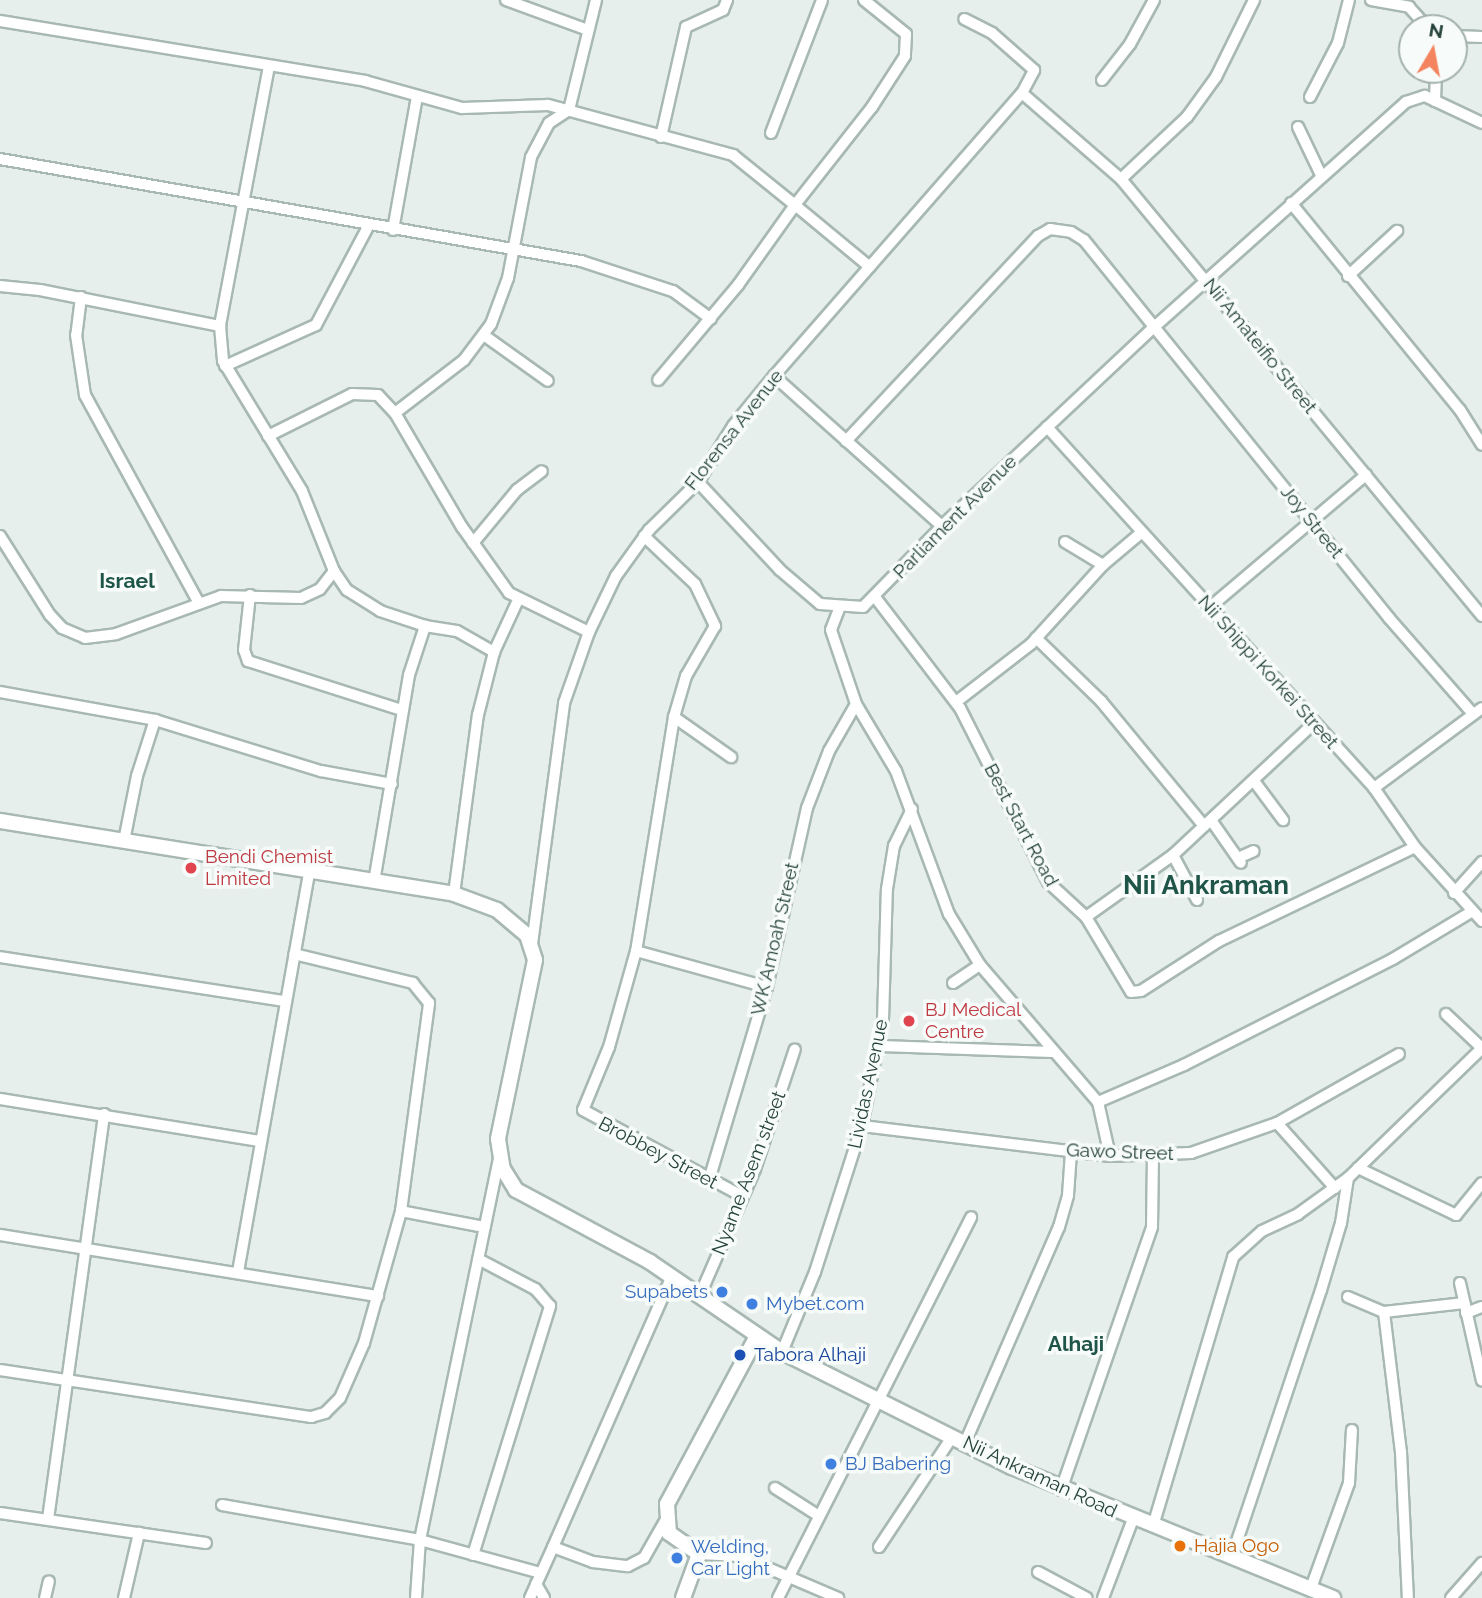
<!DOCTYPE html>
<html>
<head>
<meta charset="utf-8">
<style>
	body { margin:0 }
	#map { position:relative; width:1482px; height:1598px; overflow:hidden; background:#e6efeb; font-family:Raleway,sans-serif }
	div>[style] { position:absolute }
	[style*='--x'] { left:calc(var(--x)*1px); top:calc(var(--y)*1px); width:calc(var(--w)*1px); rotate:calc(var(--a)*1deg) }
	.roads { filter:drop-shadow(2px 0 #a8b8b2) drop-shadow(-2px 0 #a8b8b2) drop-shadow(0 2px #a8b8b2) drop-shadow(0 -2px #a8b8b2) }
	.street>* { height:10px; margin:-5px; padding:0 5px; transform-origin:5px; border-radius:5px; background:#fff }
	.secondary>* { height:14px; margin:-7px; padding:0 7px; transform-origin:7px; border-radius:7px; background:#fff }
	.dots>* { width:19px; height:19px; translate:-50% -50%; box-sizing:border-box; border:4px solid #f7fbf9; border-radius:50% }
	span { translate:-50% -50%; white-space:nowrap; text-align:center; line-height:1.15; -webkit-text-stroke:7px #f7fbf9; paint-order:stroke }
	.street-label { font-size:19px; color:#24423a }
	.health-label { font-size:19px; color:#be3a42 }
	.left { translate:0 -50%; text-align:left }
	.shop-label { font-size:19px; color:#366cbe }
	.right { translate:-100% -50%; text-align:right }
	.transit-label { font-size:19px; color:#164399 }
	.food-label { font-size:19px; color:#c56008 }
	.neighbourhood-label { font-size:21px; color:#1f5548; font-weight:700 }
	.district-label { font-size:26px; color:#1f5548; font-weight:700 }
	.north { position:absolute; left:1398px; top:14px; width:70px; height:70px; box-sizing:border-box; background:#f7fbf9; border:2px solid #a3b1ad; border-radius:50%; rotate:10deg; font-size:19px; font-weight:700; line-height:28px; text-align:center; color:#24423a }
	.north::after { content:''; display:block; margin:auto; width:24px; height:32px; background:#f4845f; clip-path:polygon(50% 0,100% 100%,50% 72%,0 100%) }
</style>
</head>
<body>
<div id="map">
	<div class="roads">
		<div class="street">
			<i style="--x:506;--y:0;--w:87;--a:20.1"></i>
			<i style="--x:864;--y:0;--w:54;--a:39"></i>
			<i style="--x:906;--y:34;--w:22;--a:93"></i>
			<i style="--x:905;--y:56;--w:61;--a:122.9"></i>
			<i style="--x:872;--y:107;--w:125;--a:128.2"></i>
			<i style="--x:795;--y:205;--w:97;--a:39.6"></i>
			<i style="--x:1371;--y:0;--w:39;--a:10"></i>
			<i style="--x:1409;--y:7;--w:28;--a:48"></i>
			<i style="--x:0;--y:21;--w:370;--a:9.3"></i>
			<i style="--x:365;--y:81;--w:101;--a:15.6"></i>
			<i style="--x:462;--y:108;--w:86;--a:-2"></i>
			<i style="--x:548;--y:105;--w:192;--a:15.1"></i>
			<i style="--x:733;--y:155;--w:80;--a:38.9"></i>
			<i style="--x:795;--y:205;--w:98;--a:125.5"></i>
			<i style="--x:738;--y:285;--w:124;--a:130.1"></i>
			<i style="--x:1454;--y:36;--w:28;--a:2"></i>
			<i style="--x:269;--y:66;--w:265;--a:100.7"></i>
			<i style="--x:220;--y:326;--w:35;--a:85"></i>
			<i style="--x:223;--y:361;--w:152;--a:58.7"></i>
			<i style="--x:302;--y:491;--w:86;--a:68.2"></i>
			<i style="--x:334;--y:571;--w:23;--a:56"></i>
			<i style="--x:347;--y:590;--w:39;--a:32"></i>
			<i style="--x:380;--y:611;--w:47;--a:18.4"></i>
			<i style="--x:425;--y:626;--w:32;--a:9"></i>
			<i style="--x:457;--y:631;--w:43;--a:29.6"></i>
			<i style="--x:1102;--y:80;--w:46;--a:-52.1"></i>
			<i style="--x:1130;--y:44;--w:50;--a:-61.4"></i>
			<i style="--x:1022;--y:93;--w:131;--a:41"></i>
			<i style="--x:1121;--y:179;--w:567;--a:50.44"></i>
			<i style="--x:1310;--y:97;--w:61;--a:-62.6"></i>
			<i style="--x:1338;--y:43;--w:44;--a:-75.7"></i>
			<i style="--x:1435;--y:101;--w:31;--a:-88"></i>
			<i style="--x:1298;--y:127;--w:55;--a:64.4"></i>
			<i style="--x:771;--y:133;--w:142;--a:-69"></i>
			<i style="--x:661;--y:137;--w:113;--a:-77.2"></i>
			<i style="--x:686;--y:27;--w:41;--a:-24.7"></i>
			<i style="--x:723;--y:10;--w:11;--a:-68"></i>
			<i style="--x:0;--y:159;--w:590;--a:9.96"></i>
			<i style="--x:581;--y:261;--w:97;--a:18.1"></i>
			<i style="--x:673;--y:291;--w:47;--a:36.4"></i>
			<i style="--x:1121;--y:179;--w:91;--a:-43.2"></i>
			<i style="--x:1187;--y:117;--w:49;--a:-54.1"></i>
			<i style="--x:1216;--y:77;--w:86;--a:-63.7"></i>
			<i style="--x:1291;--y:203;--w:267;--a:50.8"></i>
			<i style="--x:1460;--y:410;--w:41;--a:57.8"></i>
			<i style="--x:393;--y:230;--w:136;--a:-79.8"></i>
			<i style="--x:1348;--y:276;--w:67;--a:-42.6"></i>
			<i style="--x:0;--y:286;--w:40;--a:5.7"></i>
			<i style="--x:40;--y:290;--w:184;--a:11.3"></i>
			<i style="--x:81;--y:297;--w:38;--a:97"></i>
			<i style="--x:76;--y:335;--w:61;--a:81.5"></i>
			<i style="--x:85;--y:395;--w:235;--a:61.3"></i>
			<i style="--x:485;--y:336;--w:77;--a:35.5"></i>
			<i style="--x:225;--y:366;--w:100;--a:-24.3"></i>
			<i style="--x:316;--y:325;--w:113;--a:-62.1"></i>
			<i style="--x:774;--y:376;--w:225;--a:41.8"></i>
			<i style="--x:395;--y:413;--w:87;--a:-37.5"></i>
			<i style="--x:464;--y:360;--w:45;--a:-53.1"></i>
			<i style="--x:491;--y:324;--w:49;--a:-69.7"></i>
			<i style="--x:508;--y:278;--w:123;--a:-79.2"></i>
			<i style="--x:531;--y:157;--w:38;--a:-62"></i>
			<i style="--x:549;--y:123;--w:24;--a:-33"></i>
			<i style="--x:569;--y:110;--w:113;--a:-76.2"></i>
			<i style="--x:1047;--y:427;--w:487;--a:47.8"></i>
			<i style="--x:1374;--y:788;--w:72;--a:55.2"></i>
			<i style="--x:1415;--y:847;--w:100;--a:47.8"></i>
			<i style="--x:268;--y:436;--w:94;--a:-26.6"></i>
			<i style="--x:352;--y:394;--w:26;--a:2"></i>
			<i style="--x:378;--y:395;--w:25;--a:47"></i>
			<i style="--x:395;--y:413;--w:132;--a:59.6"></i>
			<i style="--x:462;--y:527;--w:81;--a:54.5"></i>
			<i style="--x:509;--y:593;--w:89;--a:26"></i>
			<i style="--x:846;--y:441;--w:281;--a:-46.9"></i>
			<i style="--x:1038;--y:236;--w:14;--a:-30"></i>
			<i style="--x:1050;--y:229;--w:21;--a:8"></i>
			<i style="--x:1071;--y:232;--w:15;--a:32"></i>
			<i style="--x:1084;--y:240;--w:486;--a:51.1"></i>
			<i style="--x:1389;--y:618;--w:128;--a:48.8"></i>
			<i style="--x:698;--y:482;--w:120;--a:47"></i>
			<i style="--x:780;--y:570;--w:52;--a:40.4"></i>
			<i style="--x:820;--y:604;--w:43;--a:4"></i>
			<i style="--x:863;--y:607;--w:113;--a:-45.7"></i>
			<i style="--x:942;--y:526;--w:288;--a:-43.2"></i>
			<i style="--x:1152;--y:329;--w:341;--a:-41.8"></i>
			<i style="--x:1406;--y:102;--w:20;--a:-18"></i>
			<i style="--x:1425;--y:96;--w:63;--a:25.3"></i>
			<i style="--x:0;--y:536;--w:93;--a:57.7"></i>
			<i style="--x:50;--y:615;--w:18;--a:47"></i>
			<i style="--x:62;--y:628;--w:25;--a:23"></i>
			<i style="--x:85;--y:638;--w:31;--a:-7"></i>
			<i style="--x:116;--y:634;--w:112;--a:-19.9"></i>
			<i style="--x:221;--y:596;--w:80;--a:1.4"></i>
			<i style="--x:301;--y:598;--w:21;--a:-25"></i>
			<i style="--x:320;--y:589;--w:23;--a:-52"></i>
			<i style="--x:644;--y:536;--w:70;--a:43.3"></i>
			<i style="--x:695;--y:584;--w:47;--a:64.5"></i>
			<i style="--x:715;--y:626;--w:58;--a:120.1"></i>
			<i style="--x:686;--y:676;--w:43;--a:106.3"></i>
			<i style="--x:674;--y:717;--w:237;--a:99.2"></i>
			<i style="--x:636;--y:951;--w:100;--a:105.7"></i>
			<i style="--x:609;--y:1047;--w:68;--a:112.4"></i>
			<i style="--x:583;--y:1110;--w:181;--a:28.4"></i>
			<i style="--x:1065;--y:542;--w:44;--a:31.2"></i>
			<i style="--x:473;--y:543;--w:69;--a:-50.3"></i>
			<i style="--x:517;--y:490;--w:31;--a:-37"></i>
			<i style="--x:250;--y:595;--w:55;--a:96.2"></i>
			<i style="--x:244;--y:650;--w:12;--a:70"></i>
			<i style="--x:248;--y:661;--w:162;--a:17.7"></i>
			<i style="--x:875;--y:597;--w:140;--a:52.6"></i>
			<i style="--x:960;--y:708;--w:195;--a:63.2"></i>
			<i style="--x:1048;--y:882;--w:52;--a:42.6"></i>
			<i style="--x:1086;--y:917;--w:87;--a:59"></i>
			<i style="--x:1131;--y:992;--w:10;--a:-6"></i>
			<i style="--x:1141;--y:991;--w:93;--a:-32.7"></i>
			<i style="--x:1219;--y:941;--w:217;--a:-25.6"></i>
			<i style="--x:1209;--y:608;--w:206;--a:-40.3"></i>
			<i style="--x:839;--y:609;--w:22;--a:111"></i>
			<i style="--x:831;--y:630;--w:78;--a:71.3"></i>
			<i style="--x:856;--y:704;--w:78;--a:59.2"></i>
			<i style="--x:896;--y:771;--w:153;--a:69.7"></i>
			<i style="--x:949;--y:914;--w:60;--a:58.7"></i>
			<i style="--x:980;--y:965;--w:181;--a:49.3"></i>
			<i style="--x:1098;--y:1102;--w:55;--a:77.5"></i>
			<i style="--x:1036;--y:638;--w:91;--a:44.1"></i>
			<i style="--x:1101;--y:701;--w:162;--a:50.5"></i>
			<i style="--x:0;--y:692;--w:158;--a:10.2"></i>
			<i style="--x:155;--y:720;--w:174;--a:17.1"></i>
			<i style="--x:321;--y:771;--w:72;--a:10.4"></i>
			<i style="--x:956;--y:702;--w:95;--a:-37.7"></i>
			<i style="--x:1031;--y:644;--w:107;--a:-47.7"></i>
			<i style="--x:1103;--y:565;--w:51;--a:-40.2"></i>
			<i style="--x:674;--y:717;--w:70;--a:35.1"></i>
			<i style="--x:1254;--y:781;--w:49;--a:53.4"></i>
			<i style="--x:1374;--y:788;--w:134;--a:-36.5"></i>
			<i style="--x:1211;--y:820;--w:52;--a:55.1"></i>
			<i style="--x:124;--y:841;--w:66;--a:-78.7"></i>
			<i style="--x:137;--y:776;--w:59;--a:-72.2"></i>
			<i style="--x:1173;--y:855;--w:51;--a:61.9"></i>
			<i style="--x:1238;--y:858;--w:17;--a:-24"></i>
			<i style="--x:374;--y:882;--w:210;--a:-80.4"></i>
			<i style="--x:409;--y:675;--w:52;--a:-71.9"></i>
			<i style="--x:1454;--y:893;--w:42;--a:-47.9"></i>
			<i style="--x:454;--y:894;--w:181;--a:-82.4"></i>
			<i style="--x:478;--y:715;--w:65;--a:-75.7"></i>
			<i style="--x:494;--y:652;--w:57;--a:-65.2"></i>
			<i style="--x:1086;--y:917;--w:107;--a:-35.5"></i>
			<i style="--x:1173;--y:855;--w:192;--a:-43.1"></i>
			<i style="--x:532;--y:944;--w:243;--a:-82.4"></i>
			<i style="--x:564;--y:703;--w:75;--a:-70.6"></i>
			<i style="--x:589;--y:632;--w:62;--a:-64.3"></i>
			<i style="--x:616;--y:576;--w:57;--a:-54.3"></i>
			<i style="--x:649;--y:530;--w:69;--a:-44.4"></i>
			<i style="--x:698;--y:482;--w:66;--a:-58"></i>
			<i style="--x:733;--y:426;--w:65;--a:-50.6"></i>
			<i style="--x:774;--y:376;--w:376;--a:-48.8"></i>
			<i style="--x:1022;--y:93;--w:26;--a:-62"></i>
			<i style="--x:1034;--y:70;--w:56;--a:-138.6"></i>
			<i style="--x:992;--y:33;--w:31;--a:-153"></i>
			<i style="--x:636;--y:951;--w:136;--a:15.4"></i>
			<i style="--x:0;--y:957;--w:288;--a:8.8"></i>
			<i style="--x:953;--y:983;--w:32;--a:-34"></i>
			<i style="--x:1446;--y:1014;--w:50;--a:43.4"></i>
			<i style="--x:879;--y:1046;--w:175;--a:2"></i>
			<i style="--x:0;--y:1099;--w:261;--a:9.2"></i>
			<i style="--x:1098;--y:1102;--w:94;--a:-23.3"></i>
			<i style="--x:1184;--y:1065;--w:234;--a:-26.9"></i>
			<i style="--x:1393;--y:959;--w:91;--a:-31.1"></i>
			<i style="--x:1277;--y:1123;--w:87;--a:48.3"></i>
			<i style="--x:862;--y:1126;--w:250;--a:6.9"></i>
			<i style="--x:1110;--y:1156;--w:81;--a:-2.1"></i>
			<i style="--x:1191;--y:1153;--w:91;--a:-19.2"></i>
			<i style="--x:1277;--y:1123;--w:140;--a:-29.5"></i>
			<i style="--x:1358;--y:1168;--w:109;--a:25.6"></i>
			<i style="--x:1456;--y:1215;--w:41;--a:-50.9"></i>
			<i style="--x:1348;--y:1178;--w:187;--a:-44.1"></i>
			<i style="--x:709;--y:1180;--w:202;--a:-73.3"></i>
			<i style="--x:767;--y:987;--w:183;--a:-77.4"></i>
			<i style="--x:807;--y:808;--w:61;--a:-68.9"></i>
			<i style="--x:829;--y:751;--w:54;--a:-60.1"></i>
			<i style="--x:401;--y:1211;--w:85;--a:10.9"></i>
			<i style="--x:0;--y:1235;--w:383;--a:9.2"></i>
			<i style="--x:238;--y:1272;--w:406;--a:-79.9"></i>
			<i style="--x:1460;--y:1283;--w:100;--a:77.3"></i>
			<i style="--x:700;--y:1295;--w:137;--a:-66.4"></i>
			<i style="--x:755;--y:1169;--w:126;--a:-71.6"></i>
			<i style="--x:1348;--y:1297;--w:39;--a:23"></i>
			<i style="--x:1384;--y:1312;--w:141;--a:83.1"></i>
			<i style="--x:1401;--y:1452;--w:146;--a:87.3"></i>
			<i style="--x:1384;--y:1312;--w:81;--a:-6.4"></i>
			<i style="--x:1466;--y:1313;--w:17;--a:-21"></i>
			<i style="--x:782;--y:1352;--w:87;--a:-67.6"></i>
			<i style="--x:815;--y:1272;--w:153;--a:-72.2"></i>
			<i style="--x:862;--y:1126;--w:108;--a:-78.8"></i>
			<i style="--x:883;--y:1020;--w:131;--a:-88.3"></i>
			<i style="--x:887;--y:889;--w:44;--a:-80.8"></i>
			<i style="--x:894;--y:846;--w:41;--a:-64.1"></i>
			<i style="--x:0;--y:1370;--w:315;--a:8.6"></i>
			<i style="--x:311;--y:1417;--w:15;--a:-16"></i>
			<i style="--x:325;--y:1413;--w:21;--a:-45"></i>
			<i style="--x:340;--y:1398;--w:60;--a:-66.4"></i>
			<i style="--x:364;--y:1343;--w:137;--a:-74.3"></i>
			<i style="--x:401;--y:1211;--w:210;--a:-82.3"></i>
			<i style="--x:429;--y:1003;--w:26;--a:-129"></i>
			<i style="--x:413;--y:983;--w:122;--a:-166.3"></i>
			<i style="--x:965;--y:1443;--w:236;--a:-66.5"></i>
			<i style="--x:1059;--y:1227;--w:33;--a:-74"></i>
			<i style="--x:1068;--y:1195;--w:43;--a:-86"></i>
			<i style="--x:775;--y:1488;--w:52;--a:32.5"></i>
			<i style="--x:1061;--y:1490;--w:278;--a:-70.9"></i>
			<i style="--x:1152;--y:1227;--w:70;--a:-89.2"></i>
			<i style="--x:222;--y:1505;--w:201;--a:10"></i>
			<i style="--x:420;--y:1540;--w:125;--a:15.3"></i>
			<i style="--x:0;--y:1513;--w:208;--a:8.3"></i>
			<i style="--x:48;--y:1519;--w:409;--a:-82.1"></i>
			<i style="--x:1153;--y:1526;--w:281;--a:-73.4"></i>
			<i style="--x:1233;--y:1257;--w:39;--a:-42"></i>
			<i style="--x:1262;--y:1231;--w:40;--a:-25"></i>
			<i style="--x:1298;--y:1214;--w:62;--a:-35.8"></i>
			<i style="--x:1348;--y:1178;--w:46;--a:98.8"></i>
			<i style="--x:1341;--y:1223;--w:70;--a:106.6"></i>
			<i style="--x:1321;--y:1290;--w:280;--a:108.5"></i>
			<i style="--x:553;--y:1547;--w:296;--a:-66.3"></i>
			<i style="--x:879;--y:1547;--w:132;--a:-56.4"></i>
			<i style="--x:699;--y:1554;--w:41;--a:2.8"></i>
			<i style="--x:740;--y:1556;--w:107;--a:23.2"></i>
			<i style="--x:473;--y:1555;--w:261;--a:-72.8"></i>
			<i style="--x:550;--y:1306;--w:23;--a:-131"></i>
			<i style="--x:535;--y:1289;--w:64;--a:-152.2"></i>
			<i style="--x:1038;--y:1572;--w:55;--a:28"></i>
			<i style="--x:536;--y:1584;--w:16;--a:60"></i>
			<i style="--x:1311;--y:1588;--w:112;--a:-70.1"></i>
			<i style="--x:1349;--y:1483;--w:53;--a:-86.8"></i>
			<i style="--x:45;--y:1598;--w:17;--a:-77"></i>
			<i style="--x:124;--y:1598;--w:67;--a:-77"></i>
			<i style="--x:416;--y:1598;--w:58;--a:-86.1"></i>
			<i style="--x:420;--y:1540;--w:389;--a:-78.3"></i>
			<i style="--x:530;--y:1598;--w:56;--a:-65.7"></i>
			<i style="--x:553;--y:1547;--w:43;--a:20.6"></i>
			<i style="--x:593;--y:1562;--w:35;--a:7"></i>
			<i style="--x:628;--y:1566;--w:18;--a:-27"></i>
			<i style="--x:644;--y:1558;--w:43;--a:-60.4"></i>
			<i style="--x:778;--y:1598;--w:427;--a:-63.1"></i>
			<i style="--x:1103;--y:1598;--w:85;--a:-69.2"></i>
			<i style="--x:1451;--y:1598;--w:47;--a:-48.5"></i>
		</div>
		<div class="secondary">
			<i style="--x:0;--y:821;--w:460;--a:9.1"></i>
			<i style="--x:454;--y:894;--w:46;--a:20.4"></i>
			<i style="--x:497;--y:910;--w:39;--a:40"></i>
			<i style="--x:527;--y:935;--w:26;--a:72"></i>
			<i style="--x:535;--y:960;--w:183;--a:101.7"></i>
			<i style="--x:498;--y:1139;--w:30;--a:81"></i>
			<i style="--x:503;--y:1169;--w:25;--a:58"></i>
			<i style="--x:516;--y:1190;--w:152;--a:28.2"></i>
			<i style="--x:650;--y:1262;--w:160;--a:34.3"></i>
			<i style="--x:782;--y:1352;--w:257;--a:26.6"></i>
			<i style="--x:1012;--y:1467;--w:347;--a:22.2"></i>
			<i style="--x:683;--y:1598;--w:47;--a:-70"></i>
			<i style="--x:699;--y:1554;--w:37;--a:-145"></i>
			<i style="--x:669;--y:1533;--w:29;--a:-94"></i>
			<i style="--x:667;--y:1504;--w:191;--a:-61.8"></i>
		</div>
	</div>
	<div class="dots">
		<i style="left:191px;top:868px;background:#e0444e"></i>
		<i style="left:909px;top:1021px;background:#e0444e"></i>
		<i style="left:722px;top:1292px;background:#3f7fe0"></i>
		<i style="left:752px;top:1304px;background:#3f7fe0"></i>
		<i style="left:740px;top:1355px;background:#1a4fb4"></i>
		<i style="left:831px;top:1464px;background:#3f7fe0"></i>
		<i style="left:1180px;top:1546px;background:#e8710a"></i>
		<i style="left:677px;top:1558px;background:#3f7fe0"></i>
	</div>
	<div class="street-label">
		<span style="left:1260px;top:346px;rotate:51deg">Nii Amateifio Street</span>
		<span style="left:734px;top:430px;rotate:-52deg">Florensa Avenue</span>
		<span style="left:955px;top:517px;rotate:-45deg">Parliament Avenue</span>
		<span style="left:1312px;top:522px;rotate:51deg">Joy Street</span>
		<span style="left:1268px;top:672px;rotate:48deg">Nii Shippi Korkei Street</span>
		<span style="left:1021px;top:825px;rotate:62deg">Best Start Road</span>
		<span style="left:775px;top:939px;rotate:-77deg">WK Amoah Street</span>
		<span style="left:868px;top:1084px;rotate:-78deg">Lividas Avenue</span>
		<span style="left:1120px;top:1152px;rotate:2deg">Gawo Street</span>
		<span style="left:658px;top:1153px;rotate:28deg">Brobbey Street</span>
		<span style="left:749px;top:1173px;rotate:-69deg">Nyame Asem street</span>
		<span style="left:1040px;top:1477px;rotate:25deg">Nii Ankraman Road</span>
	</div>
	<div class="health-label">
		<span class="left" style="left:205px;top:868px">Bendi Chemist<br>Limited</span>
		<span class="left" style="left:925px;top:1021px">BJ Medical<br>Centre</span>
	</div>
	<div class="shop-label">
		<span class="right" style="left:708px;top:1292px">Supabets</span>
		<span class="left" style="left:766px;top:1304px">Mybet.com</span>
		<span class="left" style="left:845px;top:1464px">BJ Babering</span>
		<span class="left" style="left:691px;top:1558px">Welding,<br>Car Light</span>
	</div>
	<div class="transit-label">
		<span class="left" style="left:754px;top:1355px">Tabora Alhaji</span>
	</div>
	<div class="food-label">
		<span class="left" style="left:1194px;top:1546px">Hajia Ogo</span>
	</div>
	<div class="neighbourhood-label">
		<span style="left:127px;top:581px">Israel</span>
		<span style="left:1076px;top:1344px">Alhaji</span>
	</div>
	<div class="district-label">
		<span style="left:1206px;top:886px">Nii Ankraman</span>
	</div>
	<div class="north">N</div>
</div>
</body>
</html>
